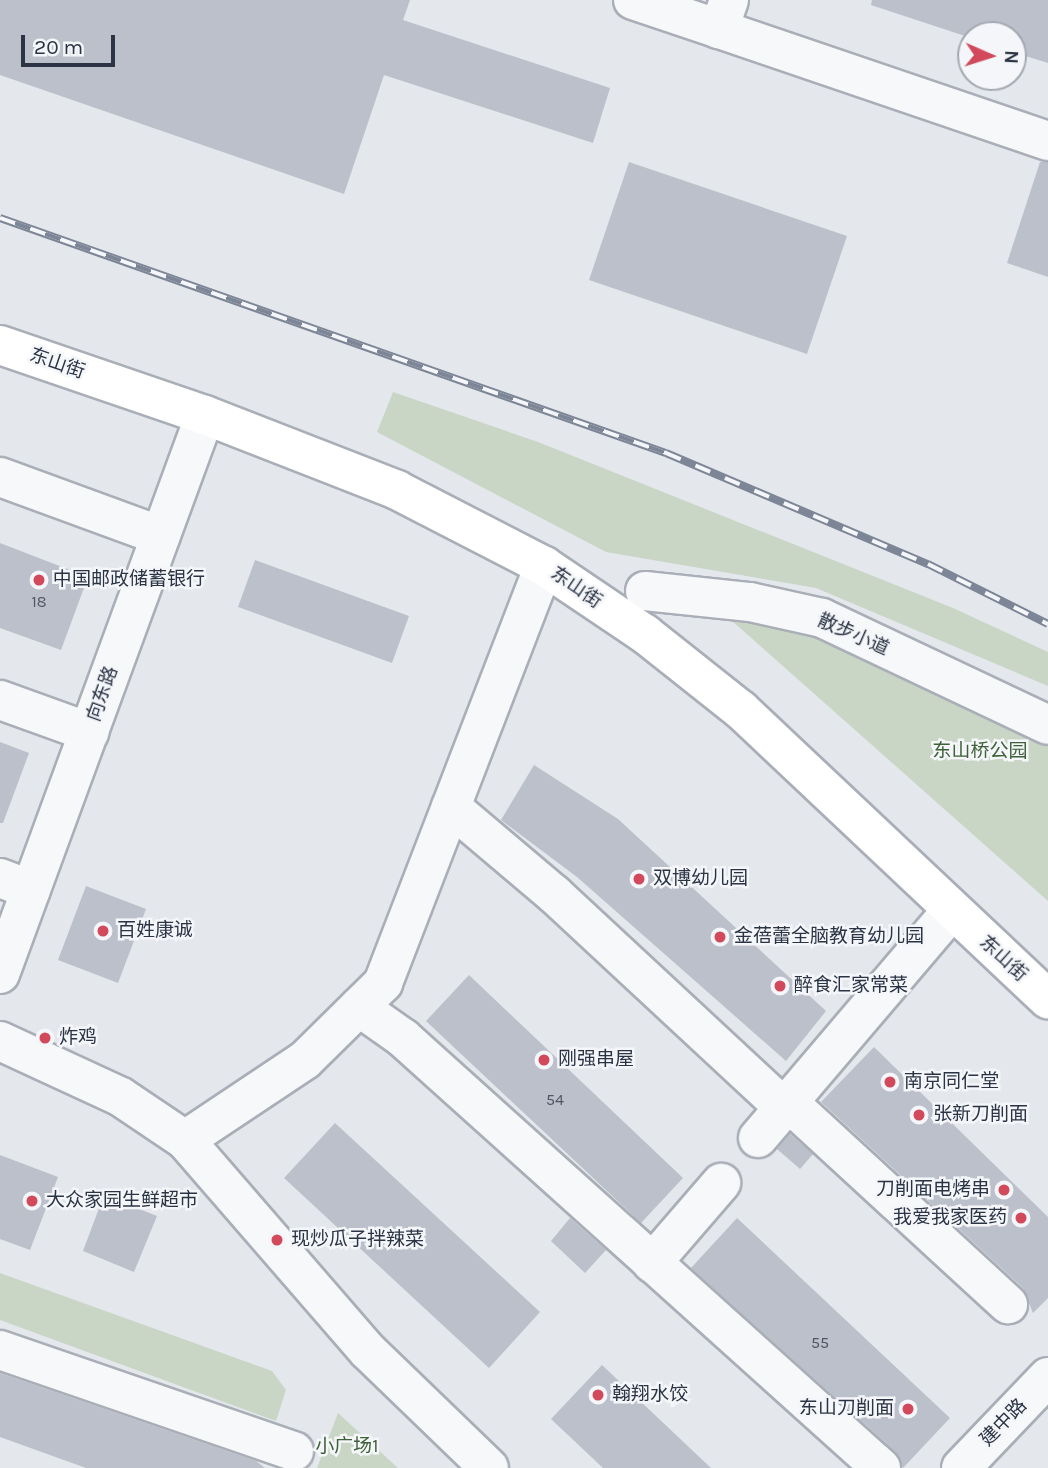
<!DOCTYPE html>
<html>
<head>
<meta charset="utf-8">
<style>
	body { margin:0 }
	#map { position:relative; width:1048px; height:1468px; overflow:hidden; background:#e4e7ec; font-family:Karla,"Noto Sans SC",sans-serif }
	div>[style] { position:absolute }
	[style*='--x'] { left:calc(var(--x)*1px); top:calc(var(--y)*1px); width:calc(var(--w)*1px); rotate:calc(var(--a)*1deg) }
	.green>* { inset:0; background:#c9d6c5 }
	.building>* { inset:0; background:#bbc0ca }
	.roads { filter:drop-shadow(2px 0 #a9aeb7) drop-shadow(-2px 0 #a9aeb7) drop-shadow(0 2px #a9aeb7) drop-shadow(0 -2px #a9aeb7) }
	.minor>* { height:38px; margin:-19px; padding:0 19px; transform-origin:19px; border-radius:19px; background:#f7f8fa }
	.major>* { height:38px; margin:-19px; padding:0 19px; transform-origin:19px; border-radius:19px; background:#fff }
	.rail>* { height:8px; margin-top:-4px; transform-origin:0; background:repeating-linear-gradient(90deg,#f4f6f9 0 16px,#7d8696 0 32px); box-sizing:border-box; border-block:2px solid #7d8696 }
	.dots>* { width:19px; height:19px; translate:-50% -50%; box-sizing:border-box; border:4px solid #f4f6f9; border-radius:50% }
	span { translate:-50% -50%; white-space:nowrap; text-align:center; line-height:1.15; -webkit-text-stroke:5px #f4f6f9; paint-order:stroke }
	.number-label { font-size:16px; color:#4f5766 }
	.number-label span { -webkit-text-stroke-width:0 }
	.street-label { font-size:19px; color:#2b3445 }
	.poi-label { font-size:19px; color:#2b3445 }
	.left { translate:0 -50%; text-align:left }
	.right { translate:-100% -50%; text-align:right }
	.park-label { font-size:19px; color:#3f6138 }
	.north { position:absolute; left:957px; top:21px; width:70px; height:70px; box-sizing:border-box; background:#f4f6f9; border:2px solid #a4a8b1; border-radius:50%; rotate:93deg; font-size:19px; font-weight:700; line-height:28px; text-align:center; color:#2b3445 }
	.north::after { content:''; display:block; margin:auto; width:24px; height:32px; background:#d1495b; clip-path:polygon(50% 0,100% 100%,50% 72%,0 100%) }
	.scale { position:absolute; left:21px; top:35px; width:94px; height:32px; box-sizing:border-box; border:4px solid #2b3445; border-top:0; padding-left:9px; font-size:21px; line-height:24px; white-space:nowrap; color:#2b3445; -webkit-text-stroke:5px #f4f6f9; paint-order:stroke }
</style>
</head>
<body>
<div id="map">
	<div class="green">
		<i style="clip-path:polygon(393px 392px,538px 442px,953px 608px,1048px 652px,1048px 686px,816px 588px,606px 552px,377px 432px)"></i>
		<i style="clip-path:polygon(714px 605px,809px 625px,1048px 711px,1048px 901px)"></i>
		<i style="clip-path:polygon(0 1273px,272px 1371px,286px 1390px,276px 1421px,0 1320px)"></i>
		<i style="clip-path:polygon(338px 1413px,398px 1468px,317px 1468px)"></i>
	</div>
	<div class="building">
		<i style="clip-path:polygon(0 0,410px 0,403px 20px,610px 88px,593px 143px,384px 75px,344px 194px,0 75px)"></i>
		<i style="clip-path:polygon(872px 0,1048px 0,1048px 63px,1013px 52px,1013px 35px,971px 38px,871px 5px)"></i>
		<i style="clip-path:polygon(629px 162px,847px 236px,807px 354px,589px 280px)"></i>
		<i style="clip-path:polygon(1040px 162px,1048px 162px,1048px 277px,1007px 263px)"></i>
		<i style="clip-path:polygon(0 543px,88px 577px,61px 650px,0 628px)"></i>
		<i style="clip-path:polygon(255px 560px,409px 616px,392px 663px,238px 607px)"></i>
		<i style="clip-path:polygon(0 742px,29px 753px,3px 823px,0 823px)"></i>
		<i style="clip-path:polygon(534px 765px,618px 819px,826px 1011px,786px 1061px,577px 877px,501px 820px)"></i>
		<i style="clip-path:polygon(86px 886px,146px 909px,118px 983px,58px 960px)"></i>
		<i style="clip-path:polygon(469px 975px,683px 1178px,641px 1223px,426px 1021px)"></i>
		<i style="clip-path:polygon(874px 1047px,1048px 1217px,1048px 1298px,1033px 1313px,1023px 1288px,821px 1102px)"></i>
		<i style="clip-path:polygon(335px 1123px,540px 1312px,489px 1368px,284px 1178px)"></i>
		<i style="clip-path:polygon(790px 1134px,813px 1154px,800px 1169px,777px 1149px)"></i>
		<i style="clip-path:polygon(0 1155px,58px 1177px,30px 1250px,0 1239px)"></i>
		<i style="clip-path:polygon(104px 1195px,157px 1216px,134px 1272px,83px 1251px)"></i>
		<i style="clip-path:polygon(570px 1218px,606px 1250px,585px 1273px,551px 1241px)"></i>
		<i style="clip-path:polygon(737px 1218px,950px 1418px,903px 1468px,896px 1452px,691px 1268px)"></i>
		<i style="clip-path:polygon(602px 1365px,711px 1468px,603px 1468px,551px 1419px)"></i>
		<i style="clip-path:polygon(0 1373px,256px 1461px,265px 1468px,86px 1468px,0 1437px)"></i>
	</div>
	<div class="roads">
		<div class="minor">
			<i style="--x:633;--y:0;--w:91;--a:18.6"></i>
			<i style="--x:729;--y:0;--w:31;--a:109"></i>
			<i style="--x:719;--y:29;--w:348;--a:18.8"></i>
			<i style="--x:0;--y:477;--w:171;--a:20.1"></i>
			<i style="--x:645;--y:591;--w:106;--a:6"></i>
			<i style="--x:750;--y:602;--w:74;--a:12.5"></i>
			<i style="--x:822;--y:618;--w:250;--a:25.3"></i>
			<i style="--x:0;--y:700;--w:95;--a:19.8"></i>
			<i style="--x:451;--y:807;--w:135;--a:40.2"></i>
			<i style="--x:554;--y:894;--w:314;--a:42.9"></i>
			<i style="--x:0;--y:878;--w:33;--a:21"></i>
			<i style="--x:0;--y:974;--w:595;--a:-69.86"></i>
			<i style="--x:359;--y:1007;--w:54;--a:35.2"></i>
			<i style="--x:403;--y:1038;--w:643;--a:41.97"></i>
			<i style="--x:0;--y:1041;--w:133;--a:24.8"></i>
			<i style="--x:121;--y:1097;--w:77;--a:33.9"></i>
			<i style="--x:185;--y:1140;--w:279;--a:49.1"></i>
			<i style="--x:368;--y:1351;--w:168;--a:44"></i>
			<i style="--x:788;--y:1102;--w:299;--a:42.6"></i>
			<i style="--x:758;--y:1138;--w:298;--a:-49.6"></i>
			<i style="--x:185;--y:1140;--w:144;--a:-33.7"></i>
			<i style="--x:305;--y:1060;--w:110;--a:-44.6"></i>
			<i style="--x:383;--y:983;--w:447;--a:-68.9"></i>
			<i style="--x:652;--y:1263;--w:106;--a:-49.2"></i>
			<i style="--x:0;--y:1350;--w:311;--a:19"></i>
			<i style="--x:961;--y:1468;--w:126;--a:-46.3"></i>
		</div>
		<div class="major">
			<i style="--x:0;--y:345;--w:217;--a:18.9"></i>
			<i style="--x:205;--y:415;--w:206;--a:21.3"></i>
			<i style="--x:397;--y:490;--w:165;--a:27.3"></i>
			<i style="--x:544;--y:566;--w:122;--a:34"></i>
			<i style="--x:645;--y:634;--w:122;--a:38.4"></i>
			<i style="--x:741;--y:710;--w:422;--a:43.3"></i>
		</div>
	</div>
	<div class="rail">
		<i style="--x:0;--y:218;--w:706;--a:19.44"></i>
		<i style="--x:666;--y:453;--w:285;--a:23"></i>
		<i style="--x:928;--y:564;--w:134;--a:26.6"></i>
	</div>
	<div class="dots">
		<i style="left:39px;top:580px;background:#d1495b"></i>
		<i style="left:639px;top:879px;background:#d1495b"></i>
		<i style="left:103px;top:931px;background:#d1495b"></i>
		<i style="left:720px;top:937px;background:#d1495b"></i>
		<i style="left:780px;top:986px;background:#d1495b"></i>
		<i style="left:45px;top:1038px;background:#d1495b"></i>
		<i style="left:544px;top:1060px;background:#d1495b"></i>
		<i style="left:890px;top:1082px;background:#d1495b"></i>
		<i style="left:919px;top:1115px;background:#d1495b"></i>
		<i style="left:1004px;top:1190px;background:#d1495b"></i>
		<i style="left:32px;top:1201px;background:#d1495b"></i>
		<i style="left:1021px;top:1218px;background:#d1495b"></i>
		<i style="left:277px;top:1240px;background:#d1495b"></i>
		<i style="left:598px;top:1395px;background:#d1495b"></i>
		<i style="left:908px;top:1409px;background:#d1495b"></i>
	</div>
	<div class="number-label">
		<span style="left:39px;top:602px">18</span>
		<span style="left:555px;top:1100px">54</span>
		<span style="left:820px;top:1343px">55</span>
	</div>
	<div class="street-label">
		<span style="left:57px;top:364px;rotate:19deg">东山街</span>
		<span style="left:576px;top:588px;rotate:34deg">东山街</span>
		<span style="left:853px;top:635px;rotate:24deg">散步小道</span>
		<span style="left:103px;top:694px;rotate:-70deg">向东路</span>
		<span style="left:1003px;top:959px;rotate:42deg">东山街</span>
		<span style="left:1004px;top:1423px;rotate:-46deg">建中路</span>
	</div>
	<div class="poi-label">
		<span class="left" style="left:53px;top:580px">中国邮政储蓄银行</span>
		<span class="left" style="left:653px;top:879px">双博幼儿园</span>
		<span class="left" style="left:117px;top:931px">百姓康诚</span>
		<span class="left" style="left:734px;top:937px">金蓓蕾全脑教育幼儿园</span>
		<span class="left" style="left:794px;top:986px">醉食汇家常菜</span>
		<span class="left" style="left:59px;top:1038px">炸鸡</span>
		<span class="left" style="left:558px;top:1060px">刚强串屋</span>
		<span class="left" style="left:904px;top:1082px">南京同仁堂</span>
		<span class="left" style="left:933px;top:1115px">张新刀削面</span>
		<span class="right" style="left:990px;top:1190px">刀削面电烤串</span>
		<span class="left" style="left:46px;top:1201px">大众家园生鲜超市</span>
		<span class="right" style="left:1007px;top:1218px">我爱我家医药</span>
		<span class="left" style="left:291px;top:1240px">现炒瓜子拌辣菜</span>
		<span class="left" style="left:612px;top:1395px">翰翔水饺</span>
		<span class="right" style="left:894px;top:1409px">东山刀削面</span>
	</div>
	<div class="park-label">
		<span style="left:980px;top:752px">东山桥公园</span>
		<span style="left:347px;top:1447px">小广场1</span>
	</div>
	<div class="north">N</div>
	<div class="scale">20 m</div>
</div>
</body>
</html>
